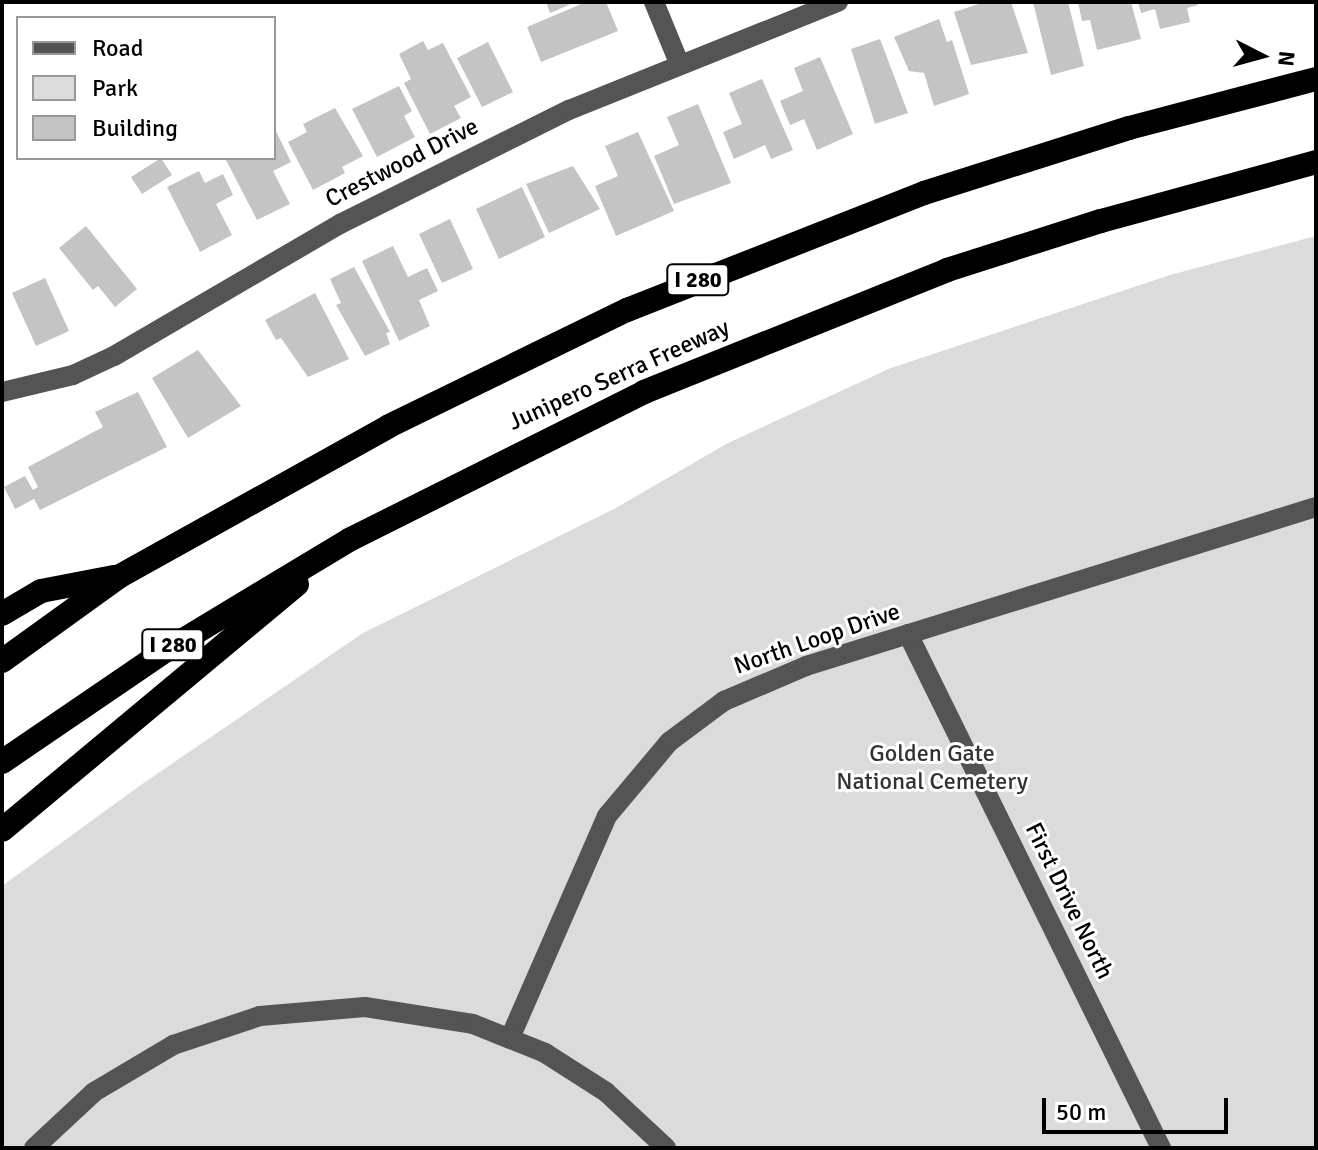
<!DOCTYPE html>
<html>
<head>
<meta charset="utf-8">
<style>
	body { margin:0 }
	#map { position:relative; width:1318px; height:1150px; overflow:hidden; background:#fff; font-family:Signika,sans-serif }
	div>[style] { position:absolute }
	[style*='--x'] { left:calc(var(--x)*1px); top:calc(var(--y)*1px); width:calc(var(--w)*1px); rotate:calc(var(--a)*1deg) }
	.green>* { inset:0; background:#dbdbdb }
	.building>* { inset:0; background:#c4c4c4 }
	.minor>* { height:20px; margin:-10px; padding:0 10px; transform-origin:10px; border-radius:10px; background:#545454 }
	.highway>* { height:24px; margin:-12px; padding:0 12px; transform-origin:12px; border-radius:12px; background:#000 }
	span { translate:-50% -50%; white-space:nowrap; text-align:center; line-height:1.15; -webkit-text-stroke:6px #fff; paint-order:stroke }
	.shield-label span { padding:2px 6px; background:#fff; border:2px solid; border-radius:6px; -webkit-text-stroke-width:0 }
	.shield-label { font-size:22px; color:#000; font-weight:700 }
	.street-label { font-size:24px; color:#000 }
	.park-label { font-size:24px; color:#323232 }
	.frame { position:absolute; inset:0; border:4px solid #000; pointer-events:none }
	.legend { position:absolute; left:16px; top:16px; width:260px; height:144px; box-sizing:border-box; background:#fff; border:2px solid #999; margin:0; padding:10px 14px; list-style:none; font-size:24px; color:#000 }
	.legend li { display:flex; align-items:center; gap:16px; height:40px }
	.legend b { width:40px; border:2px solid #999 }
	.north { position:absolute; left:1222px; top:16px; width:80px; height:80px; -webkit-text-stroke:6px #fff; paint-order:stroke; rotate:96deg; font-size:22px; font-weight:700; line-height:32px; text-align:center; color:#000 }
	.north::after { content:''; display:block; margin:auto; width:28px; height:36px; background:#000; clip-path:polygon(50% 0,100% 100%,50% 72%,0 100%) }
	.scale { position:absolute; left:1042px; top:1098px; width:186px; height:36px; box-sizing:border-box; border:4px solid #000; border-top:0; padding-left:10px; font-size:24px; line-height:28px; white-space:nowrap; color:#000; -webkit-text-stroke:6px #fff; paint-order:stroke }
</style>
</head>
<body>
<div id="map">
	<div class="green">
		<i style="clip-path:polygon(1316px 236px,1316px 1148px,2px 1148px,2px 886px,138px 787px,363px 633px,614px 509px,728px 443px,891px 368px,1170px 275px)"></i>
	</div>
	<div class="building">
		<i style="clip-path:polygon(546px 2px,576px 2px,550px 13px)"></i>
		<i style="clip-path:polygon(586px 2px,606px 2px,618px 31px,541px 62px,527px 27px)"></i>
		<i style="clip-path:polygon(985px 2px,1011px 2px,1028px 53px,971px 65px,954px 12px)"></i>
		<i style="clip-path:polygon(1033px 2px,1068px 2px,1084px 66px,1051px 75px)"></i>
		<i style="clip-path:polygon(1078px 2px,1131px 2px,1141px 39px,1097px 50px,1090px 20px,1082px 21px)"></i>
		<i style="clip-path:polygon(1138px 2px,1197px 2px,1198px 5px,1187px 8px,1190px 22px,1160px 29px,1155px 9px,1141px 13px)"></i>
		<i style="clip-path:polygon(939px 19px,947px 42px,952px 40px,969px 94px,934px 106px,924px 73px,909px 71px,894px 37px)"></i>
		<i style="clip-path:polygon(880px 39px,908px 113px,875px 124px,851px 49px)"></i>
		<i style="clip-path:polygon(423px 41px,428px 50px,443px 43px,471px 97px,454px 106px,461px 118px,430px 134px,404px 83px,411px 79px,399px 54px)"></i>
		<i style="clip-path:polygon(488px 42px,513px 92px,482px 107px,457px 58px)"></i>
		<i style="clip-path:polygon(820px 57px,853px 134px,817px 150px,804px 119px,790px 125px,780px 101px,803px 91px,794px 68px)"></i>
		<i style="clip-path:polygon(762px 79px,793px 150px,771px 159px,765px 145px,734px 159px,723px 132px,742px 124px,729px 93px)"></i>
		<i style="clip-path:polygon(399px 86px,412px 111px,404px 116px,415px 137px,377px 157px,352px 109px)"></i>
		<i style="clip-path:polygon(698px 104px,731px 183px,674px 204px,654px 156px,679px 145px,667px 117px)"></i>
		<i style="clip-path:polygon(335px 108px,363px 156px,342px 167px,345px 173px,313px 190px,288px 142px,307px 132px,303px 124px)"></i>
		<i style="clip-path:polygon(274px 127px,291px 162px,273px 171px,290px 204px,257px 220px,225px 158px,274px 158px)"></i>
		<i style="clip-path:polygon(638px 132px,674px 211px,616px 236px,595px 186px,618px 176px,605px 146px)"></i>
		<i style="clip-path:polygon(161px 158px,172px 175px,142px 194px,131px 177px)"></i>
		<i style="clip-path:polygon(573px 166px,600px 209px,549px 233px,526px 184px)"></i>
		<i style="clip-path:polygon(199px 171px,205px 183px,223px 174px,233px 195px,216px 204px,232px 235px,200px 252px,167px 187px)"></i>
		<i style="clip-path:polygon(522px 187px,545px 237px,499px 259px,476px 209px)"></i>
		<i style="clip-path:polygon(450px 219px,473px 269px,442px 283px,419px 234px)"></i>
		<i style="clip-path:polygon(86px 226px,137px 289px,115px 307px,98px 286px,93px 290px,59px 248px)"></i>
		<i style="clip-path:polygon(393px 246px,408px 277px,427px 268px,438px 291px,419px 300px,430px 326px,399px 341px,362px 261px)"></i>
		<i style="clip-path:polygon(354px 267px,390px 332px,386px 333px,390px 344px,365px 356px,336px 305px,341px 303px,330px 279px)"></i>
		<i style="clip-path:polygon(45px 278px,69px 331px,36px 346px,12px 293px)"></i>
		<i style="clip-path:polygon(315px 293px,349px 359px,308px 377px,281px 338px,276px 340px,265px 320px)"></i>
		<i style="clip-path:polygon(198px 350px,241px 406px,188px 438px,152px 378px)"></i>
		<i style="clip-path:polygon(138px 392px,167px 447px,40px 510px,34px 499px,15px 509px,4px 487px,25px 476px,33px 490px,38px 487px,28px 467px,103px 427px,95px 412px)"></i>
	</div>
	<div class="minor">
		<i style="--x:654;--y:2;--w:66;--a:67.7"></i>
		<i style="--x:2;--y:392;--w:73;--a:-13.5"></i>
		<i style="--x:73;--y:375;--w:45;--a:-24.9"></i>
		<i style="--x:114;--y:356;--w:262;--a:-30.3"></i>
		<i style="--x:340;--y:224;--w:256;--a:-26.5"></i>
		<i style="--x:569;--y:110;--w:290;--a:-21.9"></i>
		<i style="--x:908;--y:634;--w:573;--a:63.79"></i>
		<i style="--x:510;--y:1038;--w:242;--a:-66.4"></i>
		<i style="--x:607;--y:816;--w:97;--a:-50"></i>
		<i style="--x:669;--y:742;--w:69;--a:-36.7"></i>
		<i style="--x:724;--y:701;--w:89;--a:-23.1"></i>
		<i style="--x:806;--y:666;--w:534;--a:-17.32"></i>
		<i style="--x:34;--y:1148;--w:82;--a:-43"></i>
		<i style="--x:94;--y:1092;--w:92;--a:-30.7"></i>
		<i style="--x:173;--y:1045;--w:92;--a:-18.4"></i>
		<i style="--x:260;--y:1016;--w:105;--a:-4.9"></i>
		<i style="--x:365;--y:1007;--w:109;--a:8.9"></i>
		<i style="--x:473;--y:1024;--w:78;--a:21.9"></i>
		<i style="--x:545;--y:1053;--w:72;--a:32.6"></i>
		<i style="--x:606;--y:1092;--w:82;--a:43"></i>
	</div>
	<div class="highway">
		<i style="--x:2;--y:614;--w:45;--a:-30.5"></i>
		<i style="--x:41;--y:591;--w:74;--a:-10.9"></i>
		<i style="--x:2;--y:661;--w:145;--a:-35.8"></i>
		<i style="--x:120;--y:576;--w:308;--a:-29.1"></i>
		<i style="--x:389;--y:426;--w:265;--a:-26"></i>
		<i style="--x:627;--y:310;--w:319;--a:-21.5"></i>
		<i style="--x:924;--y:193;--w:215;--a:-17.6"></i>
		<i style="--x:1129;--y:128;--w:193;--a:-14.7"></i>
		<i style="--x:2;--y:762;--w:197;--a:-34.3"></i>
		<i style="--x:165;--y:651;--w:217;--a:-31.1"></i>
		<i style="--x:351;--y:539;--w:328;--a:-26.6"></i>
		<i style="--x:644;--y:392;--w:327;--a:-21.9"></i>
		<i style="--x:947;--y:270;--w:162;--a:-17.7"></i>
		<i style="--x:1101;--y:221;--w:223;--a:-15.3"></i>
		<i style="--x:2;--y:830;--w:384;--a:-39.8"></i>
	</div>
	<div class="shield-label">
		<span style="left:698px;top:280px">I 280</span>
		<span style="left:173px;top:645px">I 280</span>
	</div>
	<div class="street-label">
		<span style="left:402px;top:163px;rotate:-27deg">Crestwood Drive</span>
		<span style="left:619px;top:375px;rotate:-24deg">Junipero Serra Freeway</span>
		<span style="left:817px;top:639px;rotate:-19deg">North Loop Drive</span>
		<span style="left:1069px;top:901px;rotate:64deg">First Drive North</span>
	</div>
	<div class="park-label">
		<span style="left:932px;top:768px">Golden Gate<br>National Cemetery</span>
	</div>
	<div class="frame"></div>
	<ul class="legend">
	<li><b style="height:10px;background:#545454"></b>Road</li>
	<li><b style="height:22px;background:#dbdbdb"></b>Park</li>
	<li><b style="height:22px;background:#c4c4c4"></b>Building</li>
	</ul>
	<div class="north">N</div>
	<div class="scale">50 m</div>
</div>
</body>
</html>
